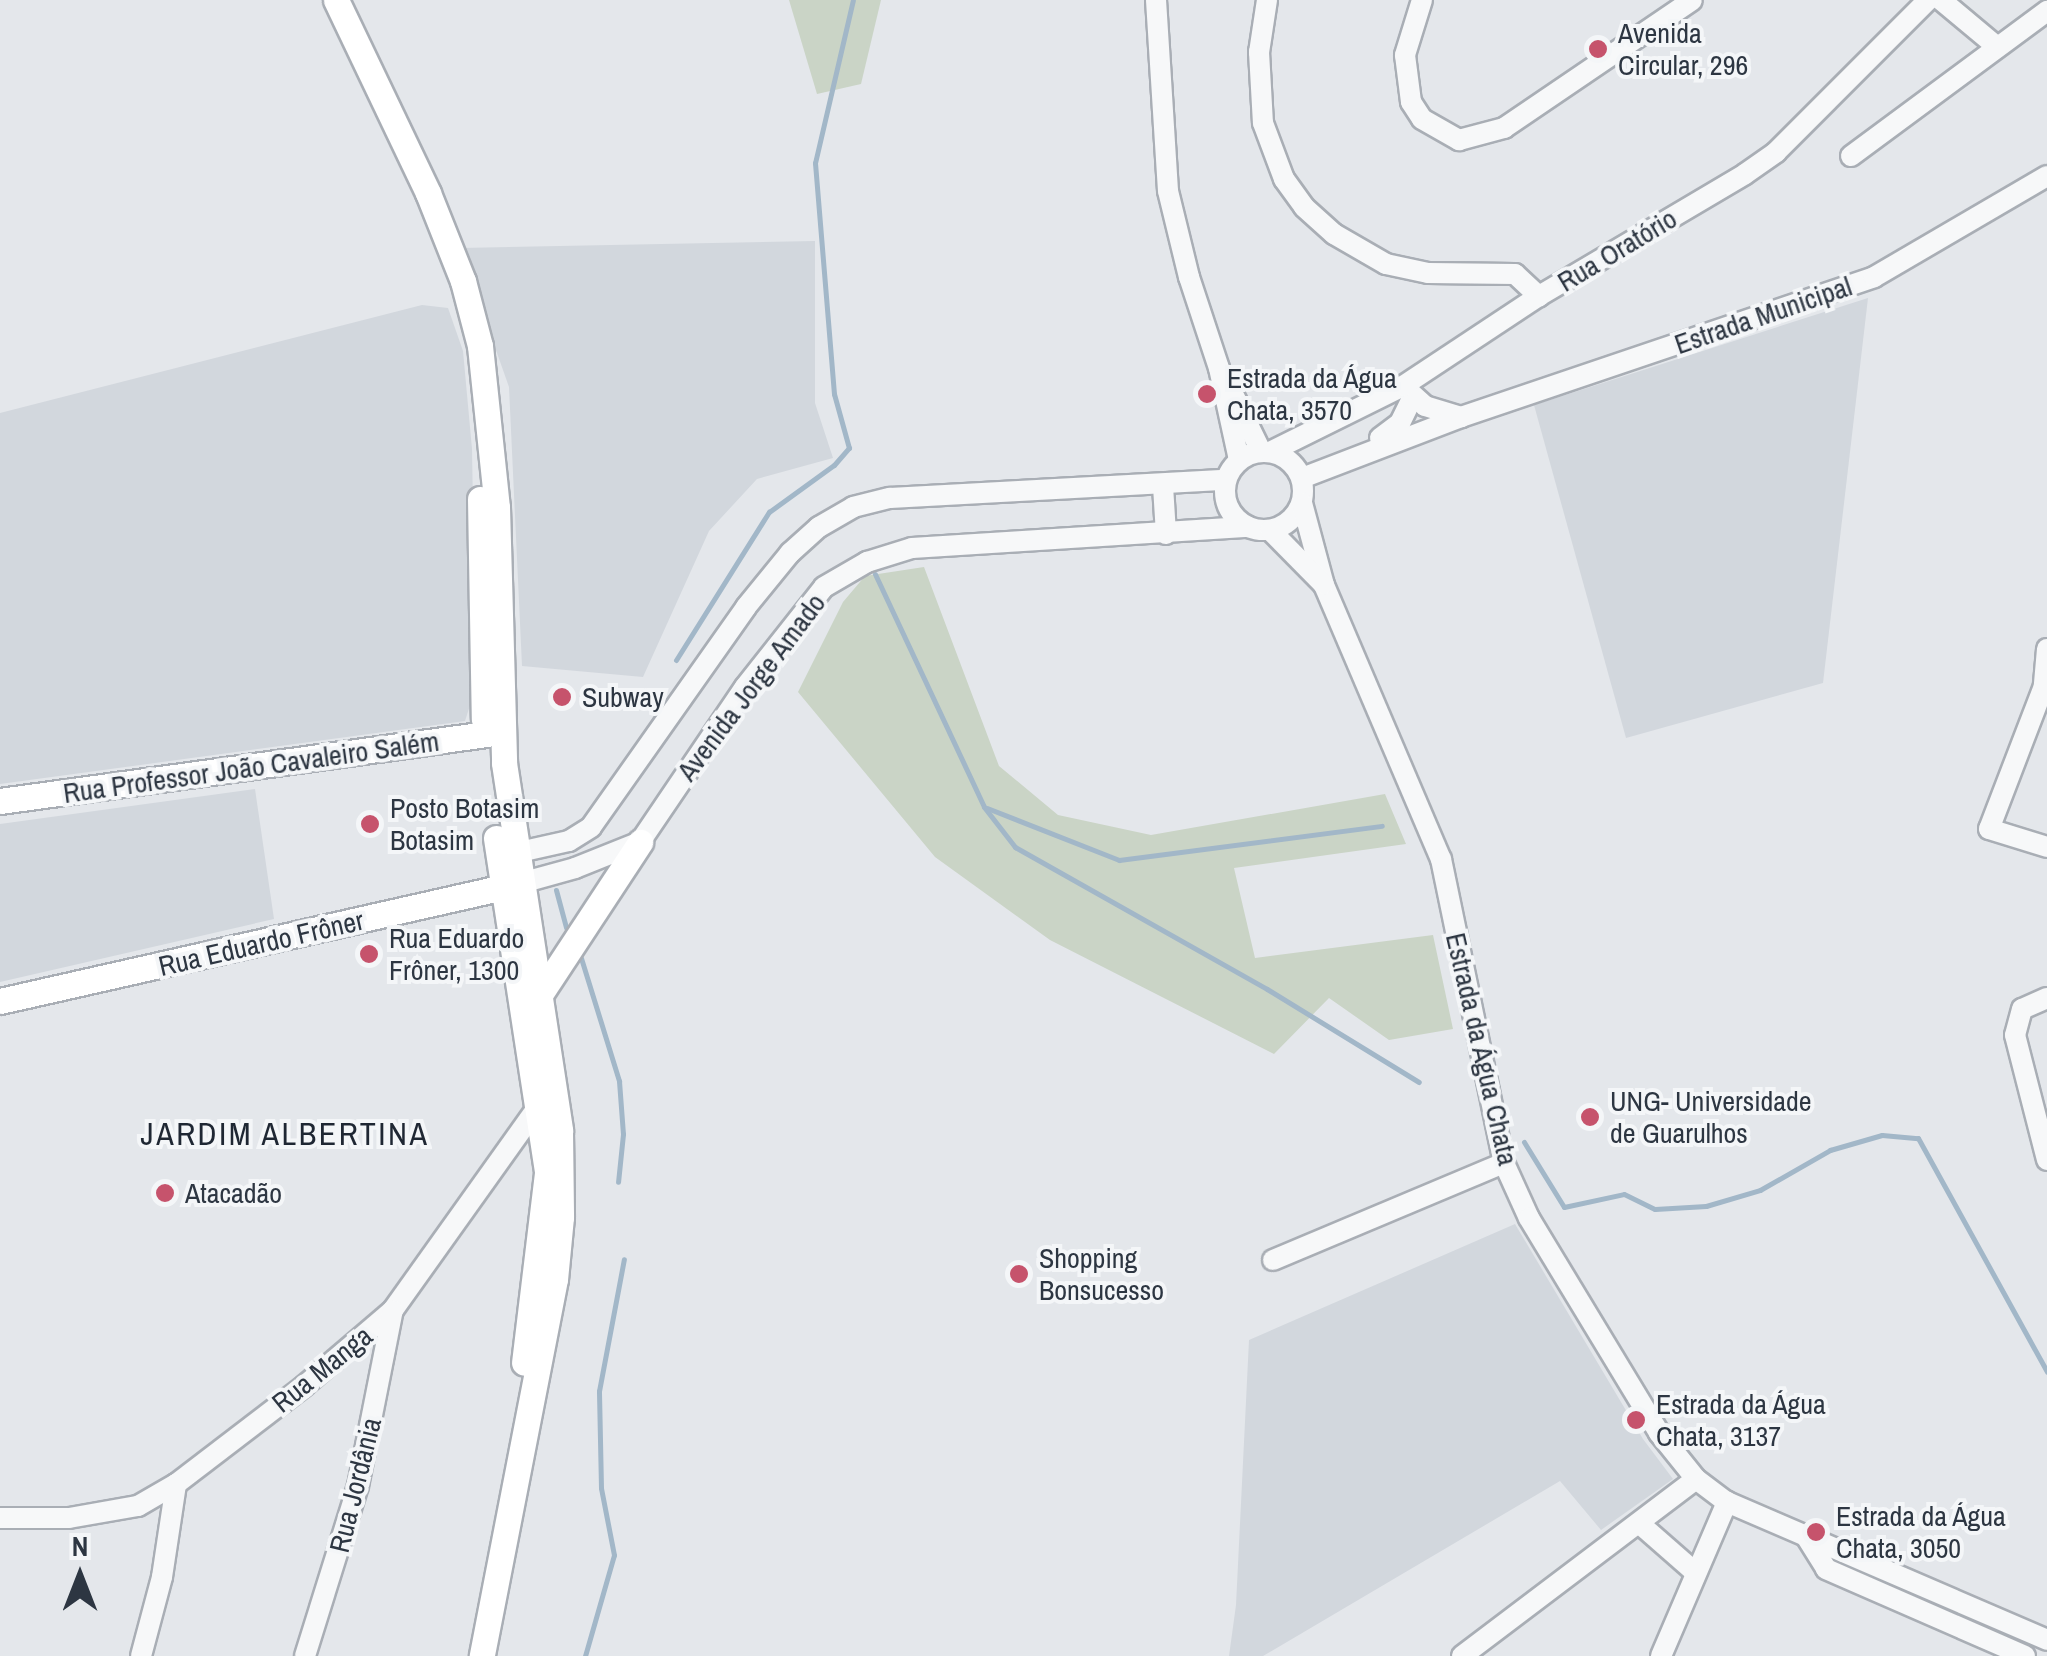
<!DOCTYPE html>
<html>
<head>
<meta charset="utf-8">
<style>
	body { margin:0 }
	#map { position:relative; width:2047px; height:1656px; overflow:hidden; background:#e4e7eb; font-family:"Archivo Narrow",sans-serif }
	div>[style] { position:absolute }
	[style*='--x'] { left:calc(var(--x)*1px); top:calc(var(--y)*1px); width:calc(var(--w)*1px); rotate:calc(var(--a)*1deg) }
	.built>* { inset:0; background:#d2d7dd }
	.green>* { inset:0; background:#cad4c6 }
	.stream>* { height:5px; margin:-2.5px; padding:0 2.5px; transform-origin:2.5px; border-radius:2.5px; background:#a2b7c8 }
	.roads { filter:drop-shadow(2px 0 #a9aeb5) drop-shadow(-2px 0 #a9aeb5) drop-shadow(0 2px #a9aeb5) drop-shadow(0 -2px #a9aeb5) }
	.minor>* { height:20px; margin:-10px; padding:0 10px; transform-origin:10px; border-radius:10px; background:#f7f8f9 }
	.minor>.ring { margin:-10px; padding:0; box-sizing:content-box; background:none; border:20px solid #f7f8f9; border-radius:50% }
	.major>* { height:25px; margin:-12.5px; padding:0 12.5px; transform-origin:12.5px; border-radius:12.5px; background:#fff }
	.dots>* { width:28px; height:28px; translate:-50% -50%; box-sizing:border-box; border:5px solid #f4f6f8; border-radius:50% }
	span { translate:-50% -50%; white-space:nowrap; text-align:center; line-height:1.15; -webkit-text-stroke:8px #f4f6f8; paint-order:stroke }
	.poi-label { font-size:28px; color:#2d3642 }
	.left { translate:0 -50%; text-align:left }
	.street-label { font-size:28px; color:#2d3642 }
	.quarter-label { font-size:32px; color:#1f2733; letter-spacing:2.5px }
	.north { position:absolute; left:30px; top:1526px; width:100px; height:100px; -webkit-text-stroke:8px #f4f6f8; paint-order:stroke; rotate:0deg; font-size:28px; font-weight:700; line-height:40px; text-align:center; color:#2d3642 }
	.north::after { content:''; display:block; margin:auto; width:35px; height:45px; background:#2d3642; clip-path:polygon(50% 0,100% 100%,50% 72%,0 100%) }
</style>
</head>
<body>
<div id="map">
	<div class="built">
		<i style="clip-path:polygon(815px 241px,815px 403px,833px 458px,757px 479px,709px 531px,643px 677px,522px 666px,509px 387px,460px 248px)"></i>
		<i style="clip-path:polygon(1868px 298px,1823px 683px,1626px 738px,1534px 405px)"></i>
		<i style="clip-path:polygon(422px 305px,448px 308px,463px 351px,472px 449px,476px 687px,465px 721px,0 784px,0 413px)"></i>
		<i style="clip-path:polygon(255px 789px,274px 919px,0 982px,0 824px)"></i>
		<i style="clip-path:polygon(1515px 1224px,1643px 1439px,1673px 1479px,1601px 1530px,1560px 1481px,1263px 1656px,1229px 1656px,1236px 1605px,1249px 1340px)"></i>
	</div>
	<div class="green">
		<i style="clip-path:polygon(789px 0,881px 0,861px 84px,817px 94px)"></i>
		<i style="clip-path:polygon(924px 567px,999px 766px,1058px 815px,1151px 835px,1385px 794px,1406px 844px,1234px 868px,1255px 958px,1433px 935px,1453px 1029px,1389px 1040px,1329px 998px,1274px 1054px,1050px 940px,935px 857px,798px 692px,843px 602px,865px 576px)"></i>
	</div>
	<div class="stream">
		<i style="--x:875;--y:574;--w:257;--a:64.9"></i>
		<i style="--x:984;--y:807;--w:51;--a:52.2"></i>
		<i style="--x:1015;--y:847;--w:289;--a:29.4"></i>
		<i style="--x:1267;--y:989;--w:178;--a:31.5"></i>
		<i style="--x:676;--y:660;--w:175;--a:-57.9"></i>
		<i style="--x:769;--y:512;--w:80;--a:-35.9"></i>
		<i style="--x:834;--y:465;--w:23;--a:-49"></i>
		<i style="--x:849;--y:448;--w:56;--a:-105.5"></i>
		<i style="--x:834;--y:394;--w:232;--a:-94.7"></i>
		<i style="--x:815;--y:163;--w:167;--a:-76.9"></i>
		<i style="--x:987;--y:808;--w:142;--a:21.5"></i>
		<i style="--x:1119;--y:860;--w:265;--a:-7.4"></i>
		<i style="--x:556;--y:890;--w:39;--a:75"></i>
		<i style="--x:581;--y:958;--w:129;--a:72.8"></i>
		<i style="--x:619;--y:1081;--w:53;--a:85.7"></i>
		<i style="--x:623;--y:1134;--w:48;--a:95.9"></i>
		<i style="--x:1524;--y:1142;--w:76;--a:58.4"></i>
		<i style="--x:1564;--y:1207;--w:61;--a:-12.2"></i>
		<i style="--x:1624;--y:1194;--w:34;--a:26"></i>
		<i style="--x:1655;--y:1209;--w:51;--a:-3.4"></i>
		<i style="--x:1706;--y:1206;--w:56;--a:-16.5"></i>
		<i style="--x:1760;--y:1190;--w:81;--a:-29.7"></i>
		<i style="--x:1830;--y:1150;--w:54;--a:-16.1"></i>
		<i style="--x:1882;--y:1135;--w:36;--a:5"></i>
		<i style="--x:1918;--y:1138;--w:267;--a:61.1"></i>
		<i style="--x:585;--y:1656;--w:105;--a:-74"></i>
		<i style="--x:614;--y:1555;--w:68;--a:-101"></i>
		<i style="--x:601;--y:1488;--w:97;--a:-91.2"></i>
		<i style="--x:599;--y:1391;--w:134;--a:-79.3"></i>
	</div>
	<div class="roads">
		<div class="minor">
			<i style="--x:1156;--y:0;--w:191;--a:86.4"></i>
			<i style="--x:1168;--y:191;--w:89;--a:76.3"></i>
			<i style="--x:1189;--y:277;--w:96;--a:71.8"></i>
			<i style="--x:1219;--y:368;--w:94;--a:77.7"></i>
			<i style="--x:1267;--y:0;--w:53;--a:98.7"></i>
			<i style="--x:1259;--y:52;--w:71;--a:86.8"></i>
			<i style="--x:1263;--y:123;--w:60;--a:69.4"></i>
			<i style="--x:1284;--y:179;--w:34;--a:54"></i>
			<i style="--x:1304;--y:207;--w:40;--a:42"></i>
			<i style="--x:1334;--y:234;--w:60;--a:30"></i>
			<i style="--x:1386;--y:264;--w:43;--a:12.1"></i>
			<i style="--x:1428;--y:273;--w:87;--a:0.7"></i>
			<i style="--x:1515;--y:274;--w:33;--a:43"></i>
			<i style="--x:1422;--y:0;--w:58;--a:107.2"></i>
			<i style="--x:1405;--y:55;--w:47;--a:82.7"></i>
			<i style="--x:1411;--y:102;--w:20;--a:57"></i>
			<i style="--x:1422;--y:119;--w:43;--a:29.6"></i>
			<i style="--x:1459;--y:140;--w:47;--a:-14.9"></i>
			<i style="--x:1504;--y:128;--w:227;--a:-34.2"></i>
			<i style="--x:1941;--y:0;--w:72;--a:39.9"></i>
			<i style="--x:1851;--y:156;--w:244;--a:-36.5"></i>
			<i style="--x:1404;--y:387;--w:28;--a:42"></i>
			<i style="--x:1425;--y:406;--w:38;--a:17"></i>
			<i style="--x:1234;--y:396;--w:61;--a:63.9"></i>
			<i style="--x:1380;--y:438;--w:25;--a:-37"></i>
			<i style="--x:1400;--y:423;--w:28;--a:-64"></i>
			<i class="ring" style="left:1225px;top:452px;width:58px;height:58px"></i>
			<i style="--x:1270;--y:452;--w:148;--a:-26.4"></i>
			<i style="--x:1403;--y:386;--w:163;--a:-33.5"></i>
			<i style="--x:1539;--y:296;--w:239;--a:-30.6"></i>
			<i style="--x:1745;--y:174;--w:38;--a:-35"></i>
			<i style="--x:1776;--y:152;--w:215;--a:-45"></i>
			<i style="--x:1302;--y:478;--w:170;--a:-21"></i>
			<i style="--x:1461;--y:417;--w:436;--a:-18.7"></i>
			<i style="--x:1874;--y:277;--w:200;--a:-30.3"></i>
			<i style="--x:1163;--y:486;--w:48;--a:86.4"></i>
			<i style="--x:1302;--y:503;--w:85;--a:75"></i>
			<i style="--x:1324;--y:585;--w:298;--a:66.9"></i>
			<i style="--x:1441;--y:859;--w:310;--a:78.3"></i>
			<i style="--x:1504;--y:1163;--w:60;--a:65.6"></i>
			<i style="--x:1529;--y:1218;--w:251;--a:58.8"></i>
			<i style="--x:1659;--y:1433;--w:59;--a:51.2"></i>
			<i style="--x:1696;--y:1479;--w:39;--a:37"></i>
			<i style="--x:1727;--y:1502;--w:348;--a:23.3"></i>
			<i style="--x:1270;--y:530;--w:76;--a:45.5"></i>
			<i style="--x:2047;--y:649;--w:37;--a:95"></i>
			<i style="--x:2044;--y:686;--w:153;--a:111"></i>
			<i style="--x:1989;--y:829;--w:61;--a:17.2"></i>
			<i style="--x:515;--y:853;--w:55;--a:-12.5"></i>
			<i style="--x:569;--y:841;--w:26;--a:-32"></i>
			<i style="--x:591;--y:827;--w:269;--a:-54.8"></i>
			<i style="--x:746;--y:607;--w:70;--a:-50.8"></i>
			<i style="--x:790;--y:553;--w:39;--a:-42"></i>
			<i style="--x:819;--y:527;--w:39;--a:-30"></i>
			<i style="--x:853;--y:507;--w:38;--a:-14"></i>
			<i style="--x:890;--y:498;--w:336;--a:-3.1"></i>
			<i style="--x:521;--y:883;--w:56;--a:-15.5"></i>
			<i style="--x:575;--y:868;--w:70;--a:-21.8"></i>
			<i style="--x:640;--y:842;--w:187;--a:-55.9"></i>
			<i style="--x:745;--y:687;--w:127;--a:-51.7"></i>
			<i style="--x:824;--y:587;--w:50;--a:-30.2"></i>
			<i style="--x:867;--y:562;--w:47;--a:-17.3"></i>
			<i style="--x:912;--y:548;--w:337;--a:-3.6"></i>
			<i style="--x:2047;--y:998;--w:27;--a:156"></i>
			<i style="--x:2022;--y:1009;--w:27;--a:105"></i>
			<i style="--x:2015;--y:1035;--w:129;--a:75.6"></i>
			<i style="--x:1273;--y:1260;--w:251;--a:-22.8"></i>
			<i style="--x:0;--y:1518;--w:69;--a:0"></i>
			<i style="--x:69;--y:1518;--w:70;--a:-9.9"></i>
			<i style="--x:138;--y:1506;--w:44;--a:-30.1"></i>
			<i style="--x:176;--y:1484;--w:161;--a:-37.4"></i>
			<i style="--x:304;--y:1386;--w:117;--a:-40.5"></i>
			<i style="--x:393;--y:1310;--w:257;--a:-54.5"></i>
			<i style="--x:1640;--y:1524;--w:74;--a:41.2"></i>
			<i style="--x:1807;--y:1538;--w:36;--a:58"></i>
			<i style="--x:1826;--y:1569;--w:217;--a:23.6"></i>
			<i style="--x:141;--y:1656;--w:82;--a:-75.1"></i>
			<i style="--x:162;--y:1577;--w:94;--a:-81.4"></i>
			<i style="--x:305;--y:1656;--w:178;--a:-72.7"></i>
			<i style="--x:358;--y:1486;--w:179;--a:-78.8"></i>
			<i style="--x:1462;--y:1656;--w:293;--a:-37.1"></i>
			<i style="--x:1661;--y:1656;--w:168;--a:-66.8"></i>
		</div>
		<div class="major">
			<i style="--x:336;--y:0;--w:214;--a:64.5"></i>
			<i style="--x:428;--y:193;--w:95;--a:68.3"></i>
			<i style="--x:463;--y:281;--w:67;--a:75.3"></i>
			<i style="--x:480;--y:346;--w:162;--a:84"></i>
			<i style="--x:497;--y:507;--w:256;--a:88.4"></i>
			<i style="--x:504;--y:763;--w:372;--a:81.3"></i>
			<i style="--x:560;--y:1131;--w:86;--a:89.3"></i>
			<i style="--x:561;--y:1217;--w:62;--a:95.5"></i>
			<i style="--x:555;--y:1279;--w:384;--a:101"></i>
			<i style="--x:480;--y:499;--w:220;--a:89"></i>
			<i style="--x:0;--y:801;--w:506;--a:-7.84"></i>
			<i style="--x:496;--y:838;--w:339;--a:81.3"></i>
			<i style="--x:547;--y:1173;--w:191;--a:96.9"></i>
			<i style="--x:541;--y:993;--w:181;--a:-56.7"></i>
			<i style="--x:0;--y:1001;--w:530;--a:-12.75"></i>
		</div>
	</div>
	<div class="dots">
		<i style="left:1598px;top:49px;background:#c6536c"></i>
		<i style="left:1207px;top:394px;background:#c6536c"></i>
		<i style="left:562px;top:697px;background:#c6536c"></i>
		<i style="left:370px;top:824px;background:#c6536c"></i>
		<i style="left:369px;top:954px;background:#c6536c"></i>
		<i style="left:1590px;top:1117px;background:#c6536c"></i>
		<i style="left:165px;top:1193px;background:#c6536c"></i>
		<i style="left:1019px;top:1274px;background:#c6536c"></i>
		<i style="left:1636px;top:1420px;background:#c6536c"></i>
		<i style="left:1816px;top:1532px;background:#c6536c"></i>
	</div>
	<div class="poi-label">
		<span class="left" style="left:1618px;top:49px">Avenida<br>Circular, 296</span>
		<span class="left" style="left:1227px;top:394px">Estrada da Água<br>Chata, 3570</span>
		<span class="left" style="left:582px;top:697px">Subway</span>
		<span class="left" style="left:390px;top:824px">Posto Botasim<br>Botasim</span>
		<span class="left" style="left:389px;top:954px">Rua Eduardo<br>Frôner, 1300</span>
		<span class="left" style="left:1610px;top:1117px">UNG- Universidade<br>de Guarulhos</span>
		<span class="left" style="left:185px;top:1193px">Atacadão</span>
		<span class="left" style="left:1039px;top:1274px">Shopping<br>Bonsucesso</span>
		<span class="left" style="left:1656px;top:1420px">Estrada da Água<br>Chata, 3137</span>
		<span class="left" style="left:1836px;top:1532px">Estrada da Água<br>Chata, 3050</span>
	</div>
	<div class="street-label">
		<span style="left:1617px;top:250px;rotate:-31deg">Rua Oratório</span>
		<span style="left:1763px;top:315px;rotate:-19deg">Estrada Municipal</span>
		<span style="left:751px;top:687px;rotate:-53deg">Avenida Jorge Amado</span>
		<span style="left:251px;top:767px;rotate:-8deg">Rua Professor João Cavaleiro Salém</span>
		<span style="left:261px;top:943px;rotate:-13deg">Rua Eduardo Frôner</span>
		<span style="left:1482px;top:1049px;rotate:77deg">Estrada da Água Chata</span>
		<span style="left:322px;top:1369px;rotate:-39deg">Rua Manga</span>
		<span style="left:355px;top:1485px;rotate:-76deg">Rua Jordânia</span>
	</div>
	<div class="quarter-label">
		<span style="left:285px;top:1134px">JARDIM ALBERTINA</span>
	</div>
	<div class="north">N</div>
</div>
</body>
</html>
